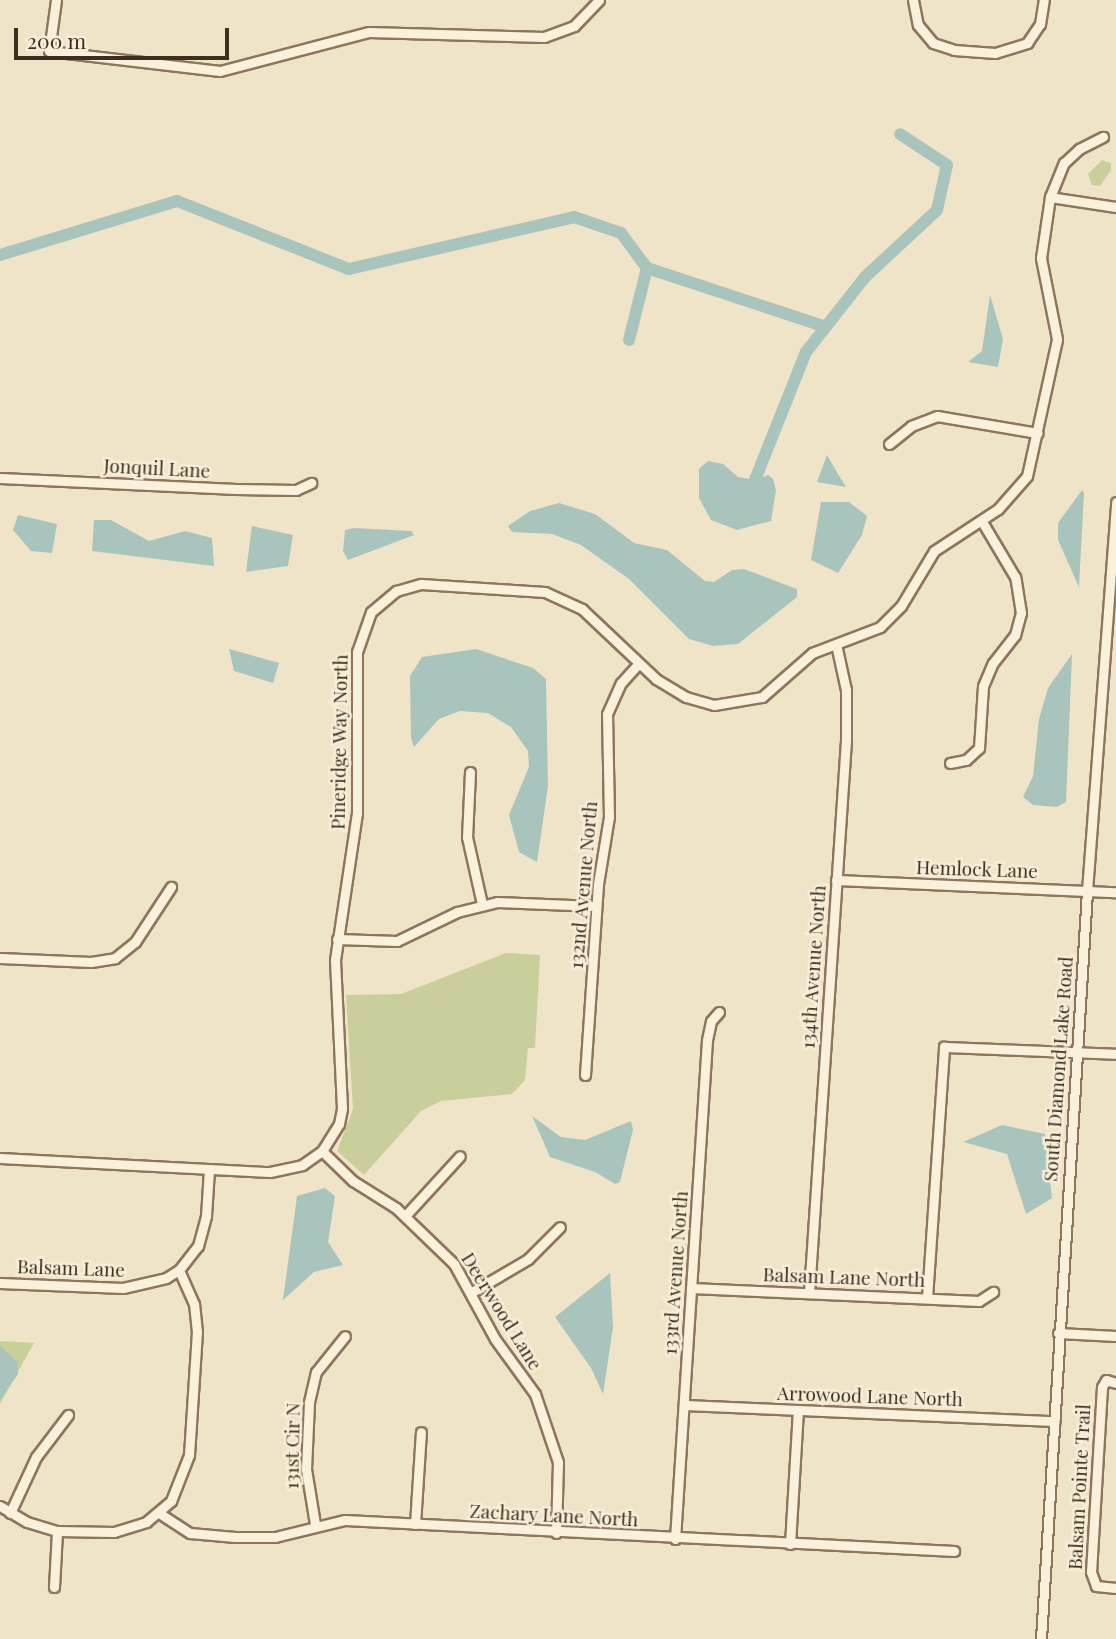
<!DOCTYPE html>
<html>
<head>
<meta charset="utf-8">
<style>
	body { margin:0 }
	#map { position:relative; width:1116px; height:1639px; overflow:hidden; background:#f0e4c8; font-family:"Playfair Display",serif }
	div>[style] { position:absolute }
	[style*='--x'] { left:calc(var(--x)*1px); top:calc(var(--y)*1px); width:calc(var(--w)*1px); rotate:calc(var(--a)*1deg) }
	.green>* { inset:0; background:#c9cf9b }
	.water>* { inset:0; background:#a9c4bc }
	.river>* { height:12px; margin:-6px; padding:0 6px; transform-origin:6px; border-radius:6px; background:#a9c4bc }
	.roads { filter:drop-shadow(2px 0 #8d765c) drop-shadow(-2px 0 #8d765c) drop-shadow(0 2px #8d765c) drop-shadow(0 -2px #8d765c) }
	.minor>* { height:9px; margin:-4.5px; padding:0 4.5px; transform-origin:4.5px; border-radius:4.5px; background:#faf1dc }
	span { translate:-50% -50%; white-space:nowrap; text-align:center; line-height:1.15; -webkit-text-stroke:5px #f7eed8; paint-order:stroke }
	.street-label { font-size:19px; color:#3d2e20 }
	.scale { position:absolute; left:14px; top:28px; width:215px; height:32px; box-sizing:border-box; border:4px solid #3d2e20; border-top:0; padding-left:9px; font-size:21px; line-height:24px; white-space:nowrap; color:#3d2e20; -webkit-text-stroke:5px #f7eed8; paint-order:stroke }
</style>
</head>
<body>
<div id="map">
	<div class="green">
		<i style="clip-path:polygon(1102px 160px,1111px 163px,1111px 170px,1100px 186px,1092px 185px,1088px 174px)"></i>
		<i style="clip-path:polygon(506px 953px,540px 955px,535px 1048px,528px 1048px,525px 1080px,512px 1094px,441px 1101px,421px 1111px,364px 1175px,337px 1151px,353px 1109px,346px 995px,401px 994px)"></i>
		<i style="clip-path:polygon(0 1341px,34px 1343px,0 1404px)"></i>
	</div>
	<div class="water">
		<i style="clip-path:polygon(990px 295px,1003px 339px,998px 367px,968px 362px,982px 351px)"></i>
		<i style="clip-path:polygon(827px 455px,838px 474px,846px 487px,817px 482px)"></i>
		<i style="clip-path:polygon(708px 461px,723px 464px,738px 477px,755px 480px,768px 475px,773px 479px,776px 490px,771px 521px,737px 530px,711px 520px,699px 498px,699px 469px)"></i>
		<i style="clip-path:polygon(1082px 490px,1084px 493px,1079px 587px,1058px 540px,1058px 523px)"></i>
		<i style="clip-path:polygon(821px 502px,849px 502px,867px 516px,862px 535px,838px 573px,811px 560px)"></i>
		<i style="clip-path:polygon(559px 503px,595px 514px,634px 543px,667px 550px,705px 581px,714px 582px,732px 570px,744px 569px,797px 589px,797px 597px,738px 644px,713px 646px,689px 639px,629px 579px,581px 545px,552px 534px,512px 532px,508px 526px,530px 511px)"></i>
		<i style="clip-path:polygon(18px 515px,57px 524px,52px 553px,31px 551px,13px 530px)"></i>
		<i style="clip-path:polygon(94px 520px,111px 520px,149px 541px,185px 531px,212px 538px,214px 566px,92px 551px)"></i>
		<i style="clip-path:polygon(252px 526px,293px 535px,288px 566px,246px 572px)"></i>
		<i style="clip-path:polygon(354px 528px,411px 531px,414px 535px,348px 560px,343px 551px,345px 530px)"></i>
		<i style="clip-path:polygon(229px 649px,279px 663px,273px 683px,234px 671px)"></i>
		<i style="clip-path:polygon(476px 649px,533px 668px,546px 679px,548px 786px,537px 862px,519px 852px,509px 815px,529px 767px,528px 751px,511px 727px,488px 713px,460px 711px,439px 719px,414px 747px,411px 738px,410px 676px,422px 657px)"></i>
		<i style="clip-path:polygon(1072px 654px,1066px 802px,1057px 807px,1033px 805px,1023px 797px,1033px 776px,1039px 719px,1048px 688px)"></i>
		<i style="clip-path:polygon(532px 1116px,561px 1137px,585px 1140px,631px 1121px,633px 1130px,620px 1182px,615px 1184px,595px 1172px,550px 1157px)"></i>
		<i style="clip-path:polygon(1002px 1125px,1045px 1134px,1052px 1198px,1026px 1214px,1007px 1154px,963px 1142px)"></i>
		<i style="clip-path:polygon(325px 1188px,335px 1196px,328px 1242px,343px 1265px,314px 1272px,283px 1300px,297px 1196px)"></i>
		<i style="clip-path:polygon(610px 1273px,613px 1327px,603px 1394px,591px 1368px,555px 1317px)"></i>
		<i style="clip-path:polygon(0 1346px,17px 1361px,18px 1374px,0 1400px)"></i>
	</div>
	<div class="river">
		<i style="--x:0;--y:255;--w:185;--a:-17"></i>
		<i style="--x:177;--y:201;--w:185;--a:21.6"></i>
		<i style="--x:349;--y:269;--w:231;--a:-13"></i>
		<i style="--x:574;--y:217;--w:50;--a:18.8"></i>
		<i style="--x:621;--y:233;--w:44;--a:53.4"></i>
		<i style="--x:647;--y:268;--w:188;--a:18.2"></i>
		<i style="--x:629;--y:340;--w:74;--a:-76"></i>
		<i style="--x:749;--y:495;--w:154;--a:-68.3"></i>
		<i style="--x:806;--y:352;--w:95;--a:-51.8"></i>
		<i style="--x:865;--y:277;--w:98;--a:-42.9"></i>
		<i style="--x:937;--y:210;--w:46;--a:-77.5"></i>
		<i style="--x:947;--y:165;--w:56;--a:-146.6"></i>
	</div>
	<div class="roads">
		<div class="minor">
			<i style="--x:56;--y:0;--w:51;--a:97.8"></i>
			<i style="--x:49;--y:51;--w:172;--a:6.7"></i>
			<i style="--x:220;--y:71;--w:154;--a:-14.7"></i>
			<i style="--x:369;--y:32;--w:175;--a:1.6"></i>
			<i style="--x:544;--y:37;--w:32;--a:-20"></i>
			<i style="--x:574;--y:26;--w:36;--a:-46"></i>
			<i style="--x:913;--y:0;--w:25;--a:79"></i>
			<i style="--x:918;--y:25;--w:23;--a:50"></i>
			<i style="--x:933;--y:43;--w:22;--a:18"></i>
			<i style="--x:954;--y:50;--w:41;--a:4.2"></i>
			<i style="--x:995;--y:53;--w:34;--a:-17"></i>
			<i style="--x:1027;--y:43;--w:23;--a:-56"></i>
			<i style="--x:1040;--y:24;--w:24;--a:-81"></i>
			<i style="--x:1050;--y:197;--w:67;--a:8.6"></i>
			<i style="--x:889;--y:444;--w:28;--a:-39"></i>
			<i style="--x:911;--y:426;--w:28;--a:-21"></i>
			<i style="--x:937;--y:416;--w:102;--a:9.6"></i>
			<i style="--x:0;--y:478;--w:236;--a:2.7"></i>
			<i style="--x:236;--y:489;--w:60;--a:1"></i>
			<i style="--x:296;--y:490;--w:17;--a:-25"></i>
			<i style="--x:950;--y:763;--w:16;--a:-11"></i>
			<i style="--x:966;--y:760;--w:18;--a:-43"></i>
			<i style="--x:979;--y:748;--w:62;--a:-86.3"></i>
			<i style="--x:983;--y:686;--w:25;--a:-67"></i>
			<i style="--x:993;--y:663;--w:36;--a:-52"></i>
			<i style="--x:1015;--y:635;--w:23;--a:-75"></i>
			<i style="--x:1021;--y:613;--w:36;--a:-99"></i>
			<i style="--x:1015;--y:577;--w:66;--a:-120.8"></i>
			<i style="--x:470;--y:772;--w:65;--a:92.6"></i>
			<i style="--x:467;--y:837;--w:69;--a:77.4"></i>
			<i style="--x:836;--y:880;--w:280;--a:2.5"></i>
			<i style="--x:337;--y:939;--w:60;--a:1.9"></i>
			<i style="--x:397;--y:941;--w:67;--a:-25.8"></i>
			<i style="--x:457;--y:912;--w:41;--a:-14"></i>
			<i style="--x:497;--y:902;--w:99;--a:2.3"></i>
			<i style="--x:0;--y:958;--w:91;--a:2.5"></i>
			<i style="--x:91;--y:962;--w:24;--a:-9"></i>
			<i style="--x:115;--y:958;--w:26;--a:-39"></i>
			<i style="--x:135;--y:942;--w:66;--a:-56.8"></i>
			<i style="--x:585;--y:1075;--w:191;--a:-86.1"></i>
			<i style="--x:598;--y:884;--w:68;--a:-80.7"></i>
			<i style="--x:609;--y:817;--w:103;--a:-91.1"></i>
			<i style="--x:607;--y:714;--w:34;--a:-66"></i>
			<i style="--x:621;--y:683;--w:24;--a:-48"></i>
			<i style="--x:322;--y:1151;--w:32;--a:-58"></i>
			<i style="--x:339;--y:1124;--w:16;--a:-79"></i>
			<i style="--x:342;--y:1108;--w:148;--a:-92.7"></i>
			<i style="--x:335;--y:960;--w:149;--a:-81.5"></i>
			<i style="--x:357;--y:813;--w:161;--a:-90"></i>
			<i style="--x:357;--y:652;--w:42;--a:-70.7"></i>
			<i style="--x:371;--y:612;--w:33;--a:-40"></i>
			<i style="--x:396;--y:591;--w:26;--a:-16"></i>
			<i style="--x:421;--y:584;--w:124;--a:3.7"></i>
			<i style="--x:545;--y:592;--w:41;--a:24.7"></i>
			<i style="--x:582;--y:609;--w:102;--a:43.4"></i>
			<i style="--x:656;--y:679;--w:35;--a:31"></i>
			<i style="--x:686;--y:697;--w:29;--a:16"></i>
			<i style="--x:714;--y:705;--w:49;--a:-9.5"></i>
			<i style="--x:762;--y:697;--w:67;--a:-41.3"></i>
			<i style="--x:812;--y:653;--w:73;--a:-20.9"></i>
			<i style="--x:880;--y:627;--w:30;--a:-45"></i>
			<i style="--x:901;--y:606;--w:64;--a:-59"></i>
			<i style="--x:934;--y:551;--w:77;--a:-33.3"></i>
			<i style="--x:998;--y:509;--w:44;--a:-48.7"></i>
			<i style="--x:1027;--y:476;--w:140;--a:-77.6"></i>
			<i style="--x:1057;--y:339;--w:83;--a:-101.2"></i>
			<i style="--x:1041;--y:258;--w:62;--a:-81.6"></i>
			<i style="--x:1050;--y:197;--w:37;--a:-68"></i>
			<i style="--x:1064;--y:163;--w:21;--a:-43"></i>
			<i style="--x:1079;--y:149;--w:27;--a:-27"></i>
			<i style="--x:0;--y:1158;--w:270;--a:3"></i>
			<i style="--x:270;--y:1172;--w:33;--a:-12"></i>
			<i style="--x:302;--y:1165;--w:24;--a:-35"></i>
			<i style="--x:322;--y:1151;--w:43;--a:44.1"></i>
			<i style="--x:353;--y:1181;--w:51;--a:32.1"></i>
			<i style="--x:396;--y:1208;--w:81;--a:44"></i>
			<i style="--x:454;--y:1264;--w:85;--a:61.3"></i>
			<i style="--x:495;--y:1339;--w:68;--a:54"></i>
			<i style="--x:535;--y:1394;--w:72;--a:71.3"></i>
			<i style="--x:558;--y:1462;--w:71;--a:91.6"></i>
			<i style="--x:405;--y:1216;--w:81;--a:-47.5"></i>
			<i style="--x:0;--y:1283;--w:123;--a:2.3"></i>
			<i style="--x:123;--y:1288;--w:44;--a:-13.1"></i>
			<i style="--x:166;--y:1278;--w:15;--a:-32"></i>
			<i style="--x:179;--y:1270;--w:31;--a:-52"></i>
			<i style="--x:198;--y:1246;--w:31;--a:-75"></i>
			<i style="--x:206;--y:1216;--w:47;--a:-86.3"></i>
			<i style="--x:691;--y:1288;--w:288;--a:2.6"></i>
			<i style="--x:979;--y:1301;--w:17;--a:-33"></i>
			<i style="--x:472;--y:1292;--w:65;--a:-30.5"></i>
			<i style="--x:528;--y:1259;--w:45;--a:-45"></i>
			<i style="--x:809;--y:1293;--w:554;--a:-86.17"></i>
			<i style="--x:846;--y:740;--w:50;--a:-90"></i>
			<i style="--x:846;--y:690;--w:47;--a:-102.3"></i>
			<i style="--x:927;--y:1298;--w:252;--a:-86.1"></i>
			<i style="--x:944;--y:1047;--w:172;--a:2.3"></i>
			<i style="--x:1058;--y:1333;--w:58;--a:3"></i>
			<i style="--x:1116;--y:1383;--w:10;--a:-163"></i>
			<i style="--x:1106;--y:1380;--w:8;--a:120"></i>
			<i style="--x:1102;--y:1387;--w:185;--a:93.4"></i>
			<i style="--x:1091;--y:1572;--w:15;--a:70"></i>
			<i style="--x:1096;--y:1586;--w:20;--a:6"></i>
			<i style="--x:684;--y:1405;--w:371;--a:2.5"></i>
			<i style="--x:0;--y:1506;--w:31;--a:31"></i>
			<i style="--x:27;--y:1522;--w:31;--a:17"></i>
			<i style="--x:57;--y:1531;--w:57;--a:1"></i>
			<i style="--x:114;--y:1532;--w:34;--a:-17"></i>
			<i style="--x:146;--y:1522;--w:33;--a:-40"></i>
			<i style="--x:171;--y:1501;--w:49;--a:-68.6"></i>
			<i style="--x:189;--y:1455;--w:123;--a:-86.3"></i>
			<i style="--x:197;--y:1332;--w:28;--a:-96"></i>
			<i style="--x:194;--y:1304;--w:37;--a:-114"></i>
			<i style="--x:10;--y:1513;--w:62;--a:-65.1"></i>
			<i style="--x:36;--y:1457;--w:53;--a:-52.7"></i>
			<i style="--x:159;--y:1513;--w:37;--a:33"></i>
			<i style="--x:190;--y:1533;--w:45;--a:5.1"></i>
			<i style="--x:235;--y:1537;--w:40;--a:0"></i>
			<i style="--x:275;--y:1537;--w:72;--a:-13.7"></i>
			<i style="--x:345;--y:1520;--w:610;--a:2.91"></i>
			<i style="--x:315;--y:1524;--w:56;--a:-99.3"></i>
			<i style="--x:306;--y:1469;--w:67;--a:-87.4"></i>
			<i style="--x:309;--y:1402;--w:31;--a:-77"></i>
			<i style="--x:316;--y:1372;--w:46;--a:-51.1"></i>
			<i style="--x:415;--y:1524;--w:92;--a:-86.3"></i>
			<i style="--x:675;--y:1539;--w:500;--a:-86.33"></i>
			<i style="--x:707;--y:1040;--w:19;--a:-78"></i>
			<i style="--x:711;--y:1021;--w:12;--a:-48"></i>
			<i style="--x:790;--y:1544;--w:133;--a:-86.6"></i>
			<i style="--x:54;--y:1587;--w:56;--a:-86.9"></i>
			<i style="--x:1041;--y:1639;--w:749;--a:-86.48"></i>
			<i style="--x:1087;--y:891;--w:390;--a:-85.7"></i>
		</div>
	</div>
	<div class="street-label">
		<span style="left:157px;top:468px;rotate:3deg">Jonquil Lane</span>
		<span style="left:339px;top:742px;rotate:-89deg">Pineridge Way North</span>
		<span style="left:977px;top:869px;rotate:2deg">Hemlock Lane</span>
		<span style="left:583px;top:885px;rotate:-85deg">132nd Avenue North</span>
		<span style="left:813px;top:967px;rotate:-86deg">134th Avenue North</span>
		<span style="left:1058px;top:1069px;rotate:-86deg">South Diamond Lake Road</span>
		<span style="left:71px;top:1268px;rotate:2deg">Balsam Lane</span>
		<span style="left:675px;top:1273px;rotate:-86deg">133rd Avenue North</span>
		<span style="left:844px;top:1277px;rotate:2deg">Balsam Lane North</span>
		<span style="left:502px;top:1311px;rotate:58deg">Deerwood Lane</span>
		<span style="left:870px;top:1396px;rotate:2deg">Arrowood Lane North</span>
		<span style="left:292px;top:1446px;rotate:-89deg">131st Cir N</span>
		<span style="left:1079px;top:1487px;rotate:-87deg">Balsam Pointe Trail</span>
		<span style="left:554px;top:1515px;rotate:3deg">Zachary Lane North</span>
	</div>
	<div class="scale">200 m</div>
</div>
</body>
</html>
